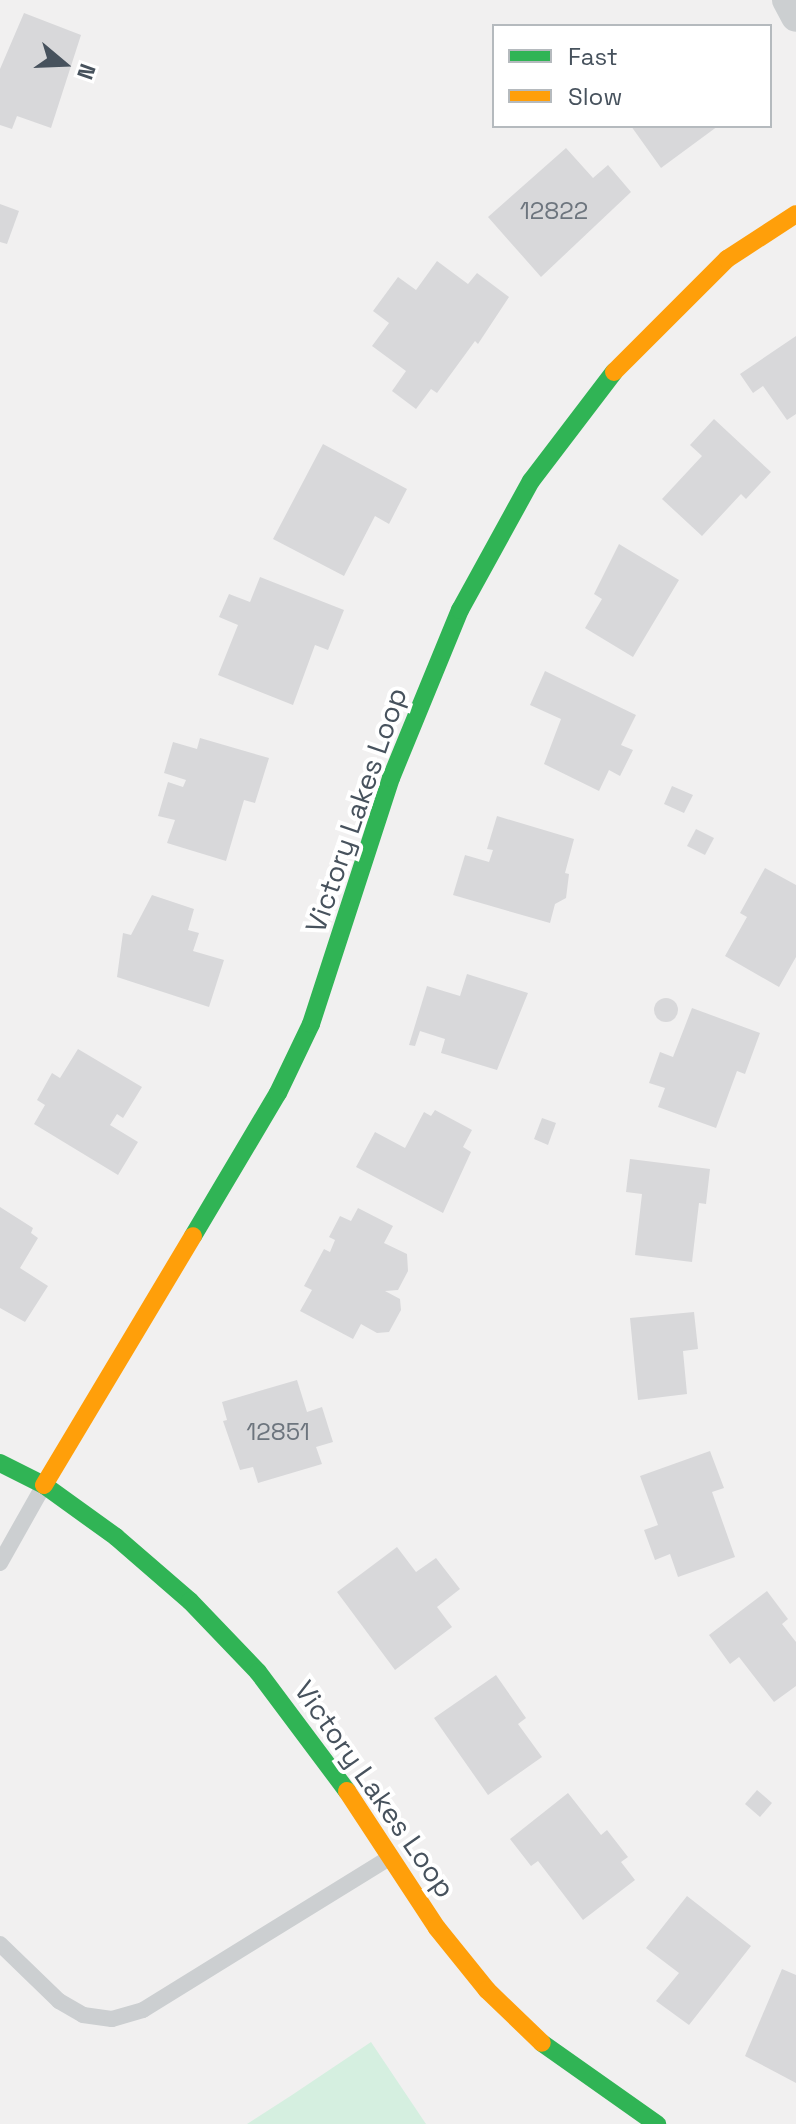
<!DOCTYPE html>
<html>
<head>
<meta charset="utf-8">
<style>
	body { margin:0 }
	#map { position:relative; width:796px; height:2124px; overflow:hidden; background:#f1f0f0; font-family:"Space Grotesk",sans-serif }
	div>[style] { position:absolute }
	[style*='--x'] { left:calc(var(--x)*1px); top:calc(var(--y)*1px); width:calc(var(--w)*1px); rotate:calc(var(--a)*1deg) }
	.green>* { inset:0; background:#d5efe0 }
	.building>* { inset:0; background:#d8d8da }
	.round { border-radius:50% }
	.lane>* { height:16px; margin:-8px; padding:0 8px; transform-origin:8px; border-radius:8px; background:#cccfd1 }
	.street>* { height:30px; margin:-15px; padding:0 15px; transform-origin:15px; border-radius:15px; background:#cccfd1 }
	.fast>* { height:18px; margin:-9px; padding:0 9px; transform-origin:9px; border-radius:9px; background:#30b455 }
	.slow>* { height:18px; margin:-9px; padding:0 9px; transform-origin:9px; border-radius:9px; background:#ff9f0a }
	span { translate:-50% -50%; white-space:nowrap; text-align:center; line-height:1.15; -webkit-text-stroke:8px #fff; paint-order:stroke }
	.number-label { font-size:24px; color:#6d757e }
	.number-label span { -webkit-text-stroke-width:0 }
	.street-label { font-size:28px; color:#47525d }
	.legend { position:absolute; left:492px; top:24px; width:280px; height:104px; box-sizing:border-box; background:#fff; border:2px solid #b5babe; margin:0; padding:10px 14px; list-style:none; font-size:24px; color:#47525d }
	.legend li { display:flex; align-items:center; gap:16px; height:40px }
	.legend b { width:40px; border:2px solid #b5babe }
	.north { position:absolute; left:24px; top:24px; width:80px; height:80px; -webkit-text-stroke:6px #fff; paint-order:stroke; rotate:109deg; font-size:22px; font-weight:700; line-height:32px; text-align:center; color:#47525d }
	.north::after { content:''; display:block; margin:auto; width:28px; height:36px; background:#47525d; clip-path:polygon(50% 0,100% 100%,50% 72%,0 100%) }
</style>
</head>
<body>
<div id="map">
	<div class="green">
		<i style="clip-path:polygon(371px 2042px,426px 2124px,247px 2124px,292px 2095px)"></i>
	</div>
	<div class="building">
		<i style="clip-path:polygon(24px 13px,81px 35px,51px 128px,17px 116px,12px 129px,0 125px,0 69px)"></i>
		<i style="clip-path:polygon(631px 126px,718px 126px,661px 168px)"></i>
		<i style="clip-path:polygon(566px 148px,593px 178px,608px 165px,631px 192px,541px 277px,488px 217px)"></i>
		<i style="clip-path:polygon(0 204px,19px 211px,7px 244px,0 242px)"></i>
		<i style="clip-path:polygon(437px 261px,468px 284px,477px 273px,509px 297px,478px 344px,475px 341px,437px 393px,431px 389px,416px 409px,392px 391px,406px 371px,372px 346px,389px 323px,373px 311px,398px 277px,416px 290px)"></i>
		<i style="clip-path:polygon(796px 336px,796px 414px,787px 420px,763px 386px,753px 393px,740px 374px)"></i>
		<i style="clip-path:polygon(714px 419px,771px 472px,746px 499px,741px 494px,702px 536px,662px 499px,702px 456px,690px 445px)"></i>
		<i style="clip-path:polygon(323px 444px,407px 489px,389px 524px,375px 516px,344px 576px,273px 539px)"></i>
		<i style="clip-path:polygon(619px 544px,679px 580px,633px 657px,585px 628px,602px 599px,594px 594px)"></i>
		<i style="clip-path:polygon(260px 577px,344px 610px,328px 650px,315px 645px,293px 705px,218px 675px,238px 625px,219px 617px,229px 594px,250px 602px)"></i>
		<i style="clip-path:polygon(545px 671px,636px 715px,621px 745px,633px 750px,620px 776px,609px 770px,599px 791px,544px 764px,561px 719px,530px 705px)"></i>
		<i style="clip-path:polygon(200px 738px,269px 758px,255px 803px,244px 800px,226px 861px,167px 843px,175px 820px,158px 816px,168px 782px,183px 787px,186px 780px,164px 773px,173px 742px,197px 749px)"></i>
		<i style="clip-path:polygon(672px 786px,693px 795px,684px 813px,664px 804px)"></i>
		<i style="clip-path:polygon(497px 816px,574px 839px,565px 873px,569px 874px,566px 898px,555px 904px,550px 923px,453px 895px,465px 855px,489px 862px,493px 850px,487px 849px)"></i>
		<i style="clip-path:polygon(696px 829px,714px 838px,705px 855px,687px 846px)"></i>
		<i style="clip-path:polygon(765px 868px,796px 885px,796px 957px,779px 987px,725px 956px,747px 917px,740px 913px)"></i>
		<i style="clip-path:polygon(152px 895px,194px 909px,188px 930px,199px 933px,193px 951px,224px 960px,209px 1007px,117px 977px,123px 933px,131px 935px)"></i>
		<i style="clip-path:polygon(467px 974px,528px 993px,497px 1070px,441px 1053px,445px 1039px,420px 1031px,415px 1046px,409px 1045px,427px 986px,460px 996px)"></i>
		<i class="round" style="left:654px;top:998px;width:24px;height:24px"></i>
		<i style="clip-path:polygon(692px 1008px,760px 1033px,745px 1074px,737px 1071px,716px 1128px,658px 1107px,665px 1088px,649px 1083px,660px 1052px,673px 1057px)"></i>
		<i style="clip-path:polygon(78px 1049px,142px 1087px,123px 1118px,117px 1114px,110px 1125px,138px 1142px,118px 1175px,34px 1124px,45px 1105px,37px 1100px,52px 1073px,60px 1078px)"></i>
		<i style="clip-path:polygon(435px 1110px,472px 1130px,463px 1147px,471px 1152px,443px 1213px,356px 1167px,375px 1132px,405px 1148px,424px 1112px,431px 1116px)"></i>
		<i style="clip-path:polygon(542px 1118px,556px 1123px,548px 1145px,534px 1139px)"></i>
		<i style="clip-path:polygon(630px 1159px,710px 1169px,706px 1204px,699px 1203px,692px 1262px,635px 1255px,642px 1194px,626px 1192px)"></i>
		<i style="clip-path:polygon(0 1207px,33px 1228px,31px 1233px,38px 1238px,20px 1268px,48px 1286px,25px 1322px,0 1308px)"></i>
		<i style="clip-path:polygon(358px 1208px,393px 1226px,384px 1243px,407px 1254px,408px 1271px,398px 1290px,385px 1291px,400px 1299px,401px 1310px,389px 1332px,377px 1333px,361px 1324px,353px 1339px,300px 1311px,312px 1290px,304px 1286px,324px 1249px,330px 1252px,335px 1240px,329px 1237px,340px 1216px,351px 1221px)"></i>
		<i style="clip-path:polygon(694px 1312px,698px 1349px,683px 1351px,687px 1394px,638px 1400px,630px 1318px)"></i>
		<i style="clip-path:polygon(297px 1380px,307px 1412px,322px 1407px,333px 1442px,316px 1447px,322px 1464px,258px 1483px,253px 1467px,240px 1470px,223px 1421px,227px 1420px,222px 1402px)"></i>
		<i style="clip-path:polygon(710px 1451px,724px 1488px,712px 1492px,735px 1557px,678px 1577px,670px 1554px,655px 1560px,644px 1530px,658px 1525px,640px 1476px)"></i>
		<i style="clip-path:polygon(397px 1547px,416px 1572px,436px 1558px,460px 1589px,437px 1607px,452px 1627px,395px 1670px,337px 1592px)"></i>
		<i style="clip-path:polygon(767px 1591px,788px 1619px,782px 1624px,796px 1642px,796px 1686px,774px 1702px,739px 1657px,730px 1664px,709px 1635px)"></i>
		<i style="clip-path:polygon(496px 1675px,526px 1718px,518px 1724px,542px 1757px,488px 1795px,434px 1718px)"></i>
		<i style="clip-path:polygon(757px 1790px,772px 1803px,760px 1817px,745px 1804px)"></i>
		<i style="clip-path:polygon(568px 1793px,601px 1835px,607px 1830px,628px 1857px,621px 1862px,635px 1880px,583px 1920px,538px 1861px,531px 1866px,510px 1839px)"></i>
		<i style="clip-path:polygon(687px 1896px,751px 1946px,689px 2025px,656px 2001px,679px 1973px,646px 1948px)"></i>
		<i style="clip-path:polygon(782px 1969px,796px 1975px,796px 2083px,745px 2056px)"></i>
	</div>
	<div class="lane">
		<i style="--x:0;--y:1563;--w:90;--a:-60.6"></i>
		<i style="--x:0;--y:1944;--w:82;--a:44"></i>
		<i style="--x:59;--y:2001;--w:28;--a:30"></i>
		<i style="--x:83;--y:2015;--w:29;--a:8"></i>
		<i style="--x:112;--y:2019;--w:32;--a:-16"></i>
		<i style="--x:143;--y:2010;--w:289;--a:-31.7"></i>
	</div>
	<div class="street">
		<i style="--x:787;--y:0;--w:19;--a:62"></i>
	</div>
	<div class="fast">
		<i style="--x:193;--y:1236;--w:166;--a:-59.3"></i>
		<i style="--x:278;--y:1093;--w:76;--a:-64.4"></i>
		<i style="--x:311;--y:1024;--w:259;--a:-72"></i>
		<i style="--x:391;--y:778;--w:182;--a:-67.7"></i>
		<i style="--x:460;--y:610;--w:147;--a:-61.2"></i>
		<i style="--x:531;--y:481;--w:137;--a:-52.7"></i>
		<i style="--x:0;--y:1463;--w:49;--a:26.6"></i>
		<i style="--x:44;--y:1485;--w:89;--a:35.8"></i>
		<i style="--x:116;--y:1537;--w:98;--a:40.9"></i>
		<i style="--x:190;--y:1601;--w:98;--a:46.2"></i>
		<i style="--x:258;--y:1672;--w:149;--a:53.2"></i>
		<i style="--x:542;--y:2043;--w:141;--a:35.2"></i>
	</div>
	<div class="slow">
		<i style="--x:614;--y:372;--w:160;--a:-45"></i>
		<i style="--x:727;--y:259;--w:82;--a:-33.1"></i>
		<i style="--x:44;--y:1485;--w:290;--a:-59.1"></i>
		<i style="--x:347;--y:1791;--w:164;--a:56.7"></i>
		<i style="--x:437;--y:1928;--w:80;--a:51.1"></i>
		<i style="--x:487;--y:1990;--w:76;--a:43.9"></i>
	</div>
	<div class="number-label">
		<span style="left:554px;top:211px">12822</span>
		<span style="left:278px;top:1432px">12851</span>
	</div>
	<div class="street-label">
		<span style="left:356px;top:810px;rotate:-71deg">Victory Lakes Loop</span>
		<span style="left:375px;top:1789px;rotate:55deg">Victory Lakes Loop</span>
	</div>
	<ul class="legend">
	<li><b style="height:10px;background:#30b455"></b>Fast</li>
	<li><b style="height:10px;background:#ff9f0a"></b>Slow</li>
	</ul>
	<div class="north">N</div>
</div>
</body>
</html>
